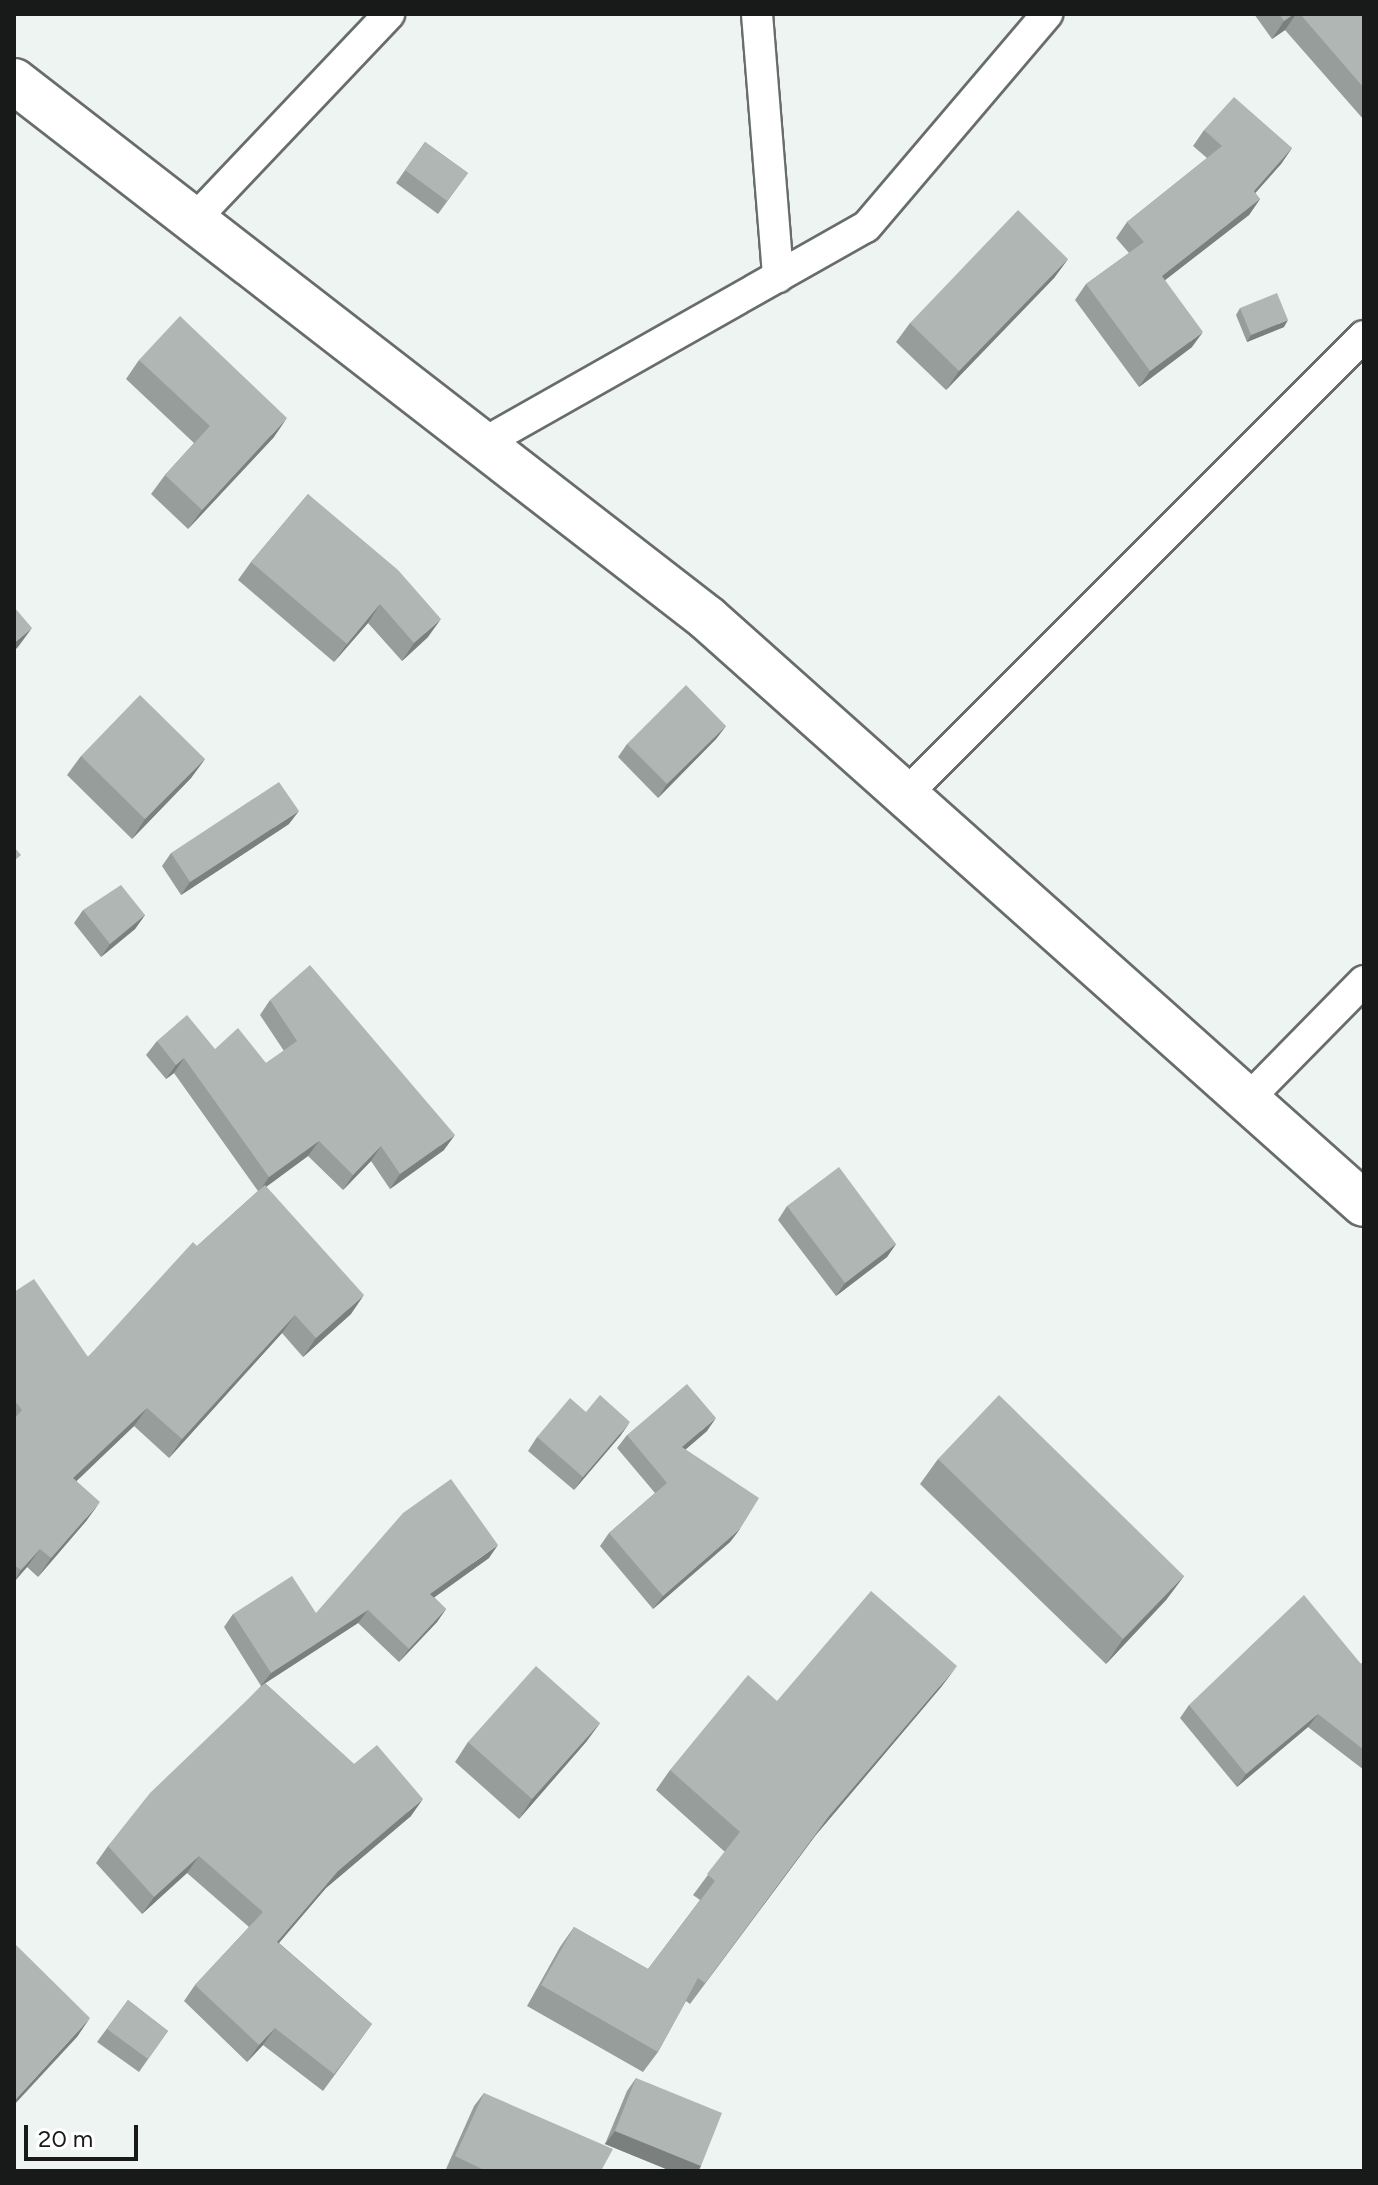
<!DOCTYPE html>
<html>
<head>
<meta charset="utf-8">
<style>
	body { margin:0 }
	#map { position:relative; width:1378px; height:2185px; overflow:hidden; background:#eef4f2; font-family:Figtree,sans-serif }
	div>[style] { position:absolute }
	[style*='--x'] { left:calc(var(--x)*1px); top:calc(var(--y)*1px); width:calc(var(--w)*1px); rotate:calc(var(--a)*1deg) }
	.roads { filter:drop-shadow(2px 0 #686d6b) drop-shadow(-2px 0 #686d6b) drop-shadow(0 2px #686d6b) drop-shadow(0 -2px #686d6b) }
	.minor>* { height:30px; margin:-15px; padding:0 15px; transform-origin:15px; border-radius:15px; background:#fff }
	.primary>* { height:44px; margin:-22px; padding:0 22px; transform-origin:22px; border-radius:22px; background:#fff }
	.wall>* { inset:0; background:#979d9b }
	.shaded-wall>* { inset:0; background:#7b7f7e }
	.building>* { inset:0; background:#b0b6b4 }
	span { translate:-50% -50%; white-space:nowrap; text-align:center; line-height:1.15; -webkit-text-stroke:6px #fff; paint-order:stroke }
	.frame { position:absolute; inset:0; border:16px solid #181a19; pointer-events:none }
	.scale { position:absolute; left:24px; top:2125px; width:114px; height:36px; box-sizing:border-box; border:4px solid #181a19; border-top:0; padding-left:10px; font-size:24px; line-height:28px; white-space:nowrap; color:#181a19; -webkit-text-stroke:6px #fff; paint-order:stroke }
</style>
</head>
<body>
<div id="map">
	<div class="roads">
		<div class="minor">
			<i style="--x:757;--y:14;--w:264;--a:85.4"></i>
			<i style="--x:191;--y:223;--w:288;--a:-46.5"></i>
			<i style="--x:480;--y:445;--w:443;--a:-29.5"></i>
			<i style="--x:866;--y:227;--w:280;--a:-49.6"></i>
			<i style="--x:905;--y:795;--w:649;--a:-45"></i>
			<i style="--x:1247;--y:1100;--w:167;--a:-45.5"></i>
		</div>
		<div class="primary">
			<i style="--x:14;--y:81;--w:877;--a:37.77"></i>
			<i style="--x:707;--y:618;--w:880;--a:41.73"></i>
		</div>
	</div>
	<div class="wall">
		<i style="clip-path:polygon(1254px 14px,1364px 14px,1364px 120px,1285px 30px,1272px 39px)"></i>
		<i style="clip-path:polygon(1204px 130px,1292px 148px,1281px 164px,1255px 193px,1260px 199px,1249px 215px,1165px 280px,1192px 347px,1139px 387px,1075px 300px,1086px 284px,1129px 253px,1116px 238px,1127px 222px,1207px 158px,1193px 146px)"></i>
		<i style="clip-path:polygon(425px 142px,468px 173px,438px 214px,396px 183px)"></i>
		<i style="clip-path:polygon(1068px 259px,1054px 278px,946px 390px,896px 342px,910px 323px)"></i>
		<i style="clip-path:polygon(1240px 308px,1284px 327px,1247px 342px,1236px 315px)"></i>
		<i style="clip-path:polygon(139px 360px,274px 437px,188px 529px,151px 494px,165px 475px,194px 443px,126px 379px)"></i>
		<i style="clip-path:polygon(308px 494px,428px 637px,402px 661px,368px 623px,334px 662px,238px 580px,251px 562px)"></i>
		<i style="clip-path:polygon(726px 726px,716px 739px,658px 798px,618px 757px,627px 744px)"></i>
		<i style="clip-path:polygon(81px 756px,205px 759px,191px 778px,132px 839px,67px 775px)"></i>
		<i style="clip-path:polygon(289px 824px,181px 895px,162px 866px,171px 853px)"></i>
		<i style="clip-path:polygon(83px 910px,145px 915px,135px 929px,101px 957px,74px 923px)"></i>
		<i style="clip-path:polygon(270px 1000px,444px 1150px,390px 1189px,371px 1161px,343px 1190px,308px 1156px,266px 1187px,351px 1314px,303px 1357px,282px 1333px,169px 1458px,134px 1426px,76px 1481px,87px 1520px,38px 1577px,27px 1567px,14px 1582px,14px 1292px,88px 1357px,197px 1246px,258px 1191px,174px 1073px,166px 1079px,146px 1055px,157px 1041px,215px 1049px,266px 1063px,284px 1051px,260px 1015px)"></i>
		<i style="clip-path:polygon(787px 1206px,896px 1244px,887px 1257px,836px 1296px,778px 1220px)"></i>
		<i style="clip-path:polygon(586px 1412px,621px 1435px,574px 1490px,528px 1451px,537px 1437px)"></i>
		<i style="clip-path:polygon(707px 1431px,685px 1450px,740px 1529px,730px 1542px,653px 1609px,600px 1546px,609px 1533px,655px 1493px,617px 1448px,627px 1435px)"></i>
		<i style="clip-path:polygon(938px 1459px,1184px 1576px,1166px 1600px,1106px 1664px,920px 1484px)"></i>
		<i style="clip-path:polygon(489px 1558px,434px 1597px,446px 1609px,437px 1622px,399px 1662px,358px 1623px,265px 1683px,411px 1816px,326px 1888px,279px 1943px,372px 2024px,323px 2091px,263px 2045px,247px 2062px,184px 2001px,195px 1985px,249px 1927px,187px 1873px,142px 1914px,96px 1863px,108px 1846px,261px 1686px,224px 1627px,233px 1614px,316px 1613px)"></i>
		<i style="clip-path:polygon(1364px 1660px,1364px 1770px,1308px 1727px,1237px 1787px,1180px 1718px,1189px 1705px,1361px 1664px)"></i>
		<i style="clip-path:polygon(942px 1686px,815px 1836px,690px 2004px,686px 2001px,658px 2052px,643px 2072px,527px 2006px,560px 1947px,574px 1927px,648px 1969px,700px 1900px,693px 1895px,725px 1852px,656px 1790px,670px 1770px,777px 1701px)"></i>
		<i style="clip-path:polygon(600px 1723px,586px 1742px,519px 1819px,455px 1762px,468px 1742px)"></i>
		<i style="clip-path:polygon(128px 2000px,168px 2031px,139px 2072px,97px 2042px)"></i>
		<i style="clip-path:polygon(636px 2078px,701px 2166px,698px 2171px,671px 2171px,605px 2144px,627px 2091px)"></i>
		<i style="clip-path:polygon(484px 2093px,601px 2171px,450px 2171px,446px 2169px,474px 2106px)"></i>
	</div>
	<div class="shaded-wall">
		<i style="clip-path:polygon(1294px 14px,1296px 14px,1285px 30px,1272px 39px,1284px 21px)"></i>
		<i style="clip-path:polygon(1292px 148px,1281px 164px,1243px 207px,1254px 191px)"></i>
		<i style="clip-path:polygon(1260px 199px,1249px 215px,1151px 291px,1162px 276px)"></i>
		<i style="clip-path:polygon(1068px 259px,1054px 278px,946px 390px,959px 371px)"></i>
		<i style="clip-path:polygon(1288px 320px,1284px 327px,1247px 342px,1251px 335px)"></i>
		<i style="clip-path:polygon(1203px 332px,1192px 347px,1139px 387px,1150px 371px)"></i>
		<i style="clip-path:polygon(287px 418px,274px 437px,188px 529px,202px 510px)"></i>
		<i style="clip-path:polygon(380px 604px,368px 623px,334px 662px,347px 644px)"></i>
		<i style="clip-path:polygon(441px 619px,428px 637px,402px 661px,414px 643px)"></i>
		<i style="clip-path:polygon(32px 628px,18px 647px,14px 651px,14px 643px)"></i>
		<i style="clip-path:polygon(726px 726px,716px 739px,658px 798px,667px 784px)"></i>
		<i style="clip-path:polygon(205px 759px,191px 778px,132px 839px,145px 819px)"></i>
		<i style="clip-path:polygon(299px 811px,289px 824px,181px 895px,190px 882px)"></i>
		<i style="clip-path:polygon(145px 915px,135px 929px,101px 957px,110px 944px)"></i>
		<i style="clip-path:polygon(184px 1058px,174px 1073px,166px 1079px,176px 1065px)"></i>
		<i style="clip-path:polygon(455px 1135px,444px 1150px,390px 1189px,400px 1174px)"></i>
		<i style="clip-path:polygon(319px 1141px,308px 1156px,259px 1192px,269px 1177px)"></i>
		<i style="clip-path:polygon(381px 1146px,371px 1161px,343px 1190px,353px 1175px)"></i>
		<i style="clip-path:polygon(896px 1244px,887px 1257px,836px 1296px,845px 1283px)"></i>
		<i style="clip-path:polygon(364px 1295px,351px 1314px,303px 1357px,316px 1338px)"></i>
		<i style="clip-path:polygon(295px 1315px,282px 1333px,169px 1458px,182px 1439px)"></i>
		<i style="clip-path:polygon(147px 1408px,134px 1426px,60px 1497px,73px 1478px)"></i>
		<i style="clip-path:polygon(716px 1418px,707px 1431px,672px 1461px,682px 1447px)"></i>
		<i style="clip-path:polygon(630px 1422px,621px 1435px,574px 1490px,583px 1477px)"></i>
		<i style="clip-path:polygon(100px 1502px,87px 1520px,38px 1577px,51px 1558px)"></i>
		<i style="clip-path:polygon(740px 1529px,730px 1542px,653px 1609px,663px 1596px)"></i>
		<i style="clip-path:polygon(498px 1545px,489px 1558px,421px 1607px,430px 1594px)"></i>
		<i style="clip-path:polygon(40px 1549px,27px 1567px,14px 1582px,21px 1570px)"></i>
		<i style="clip-path:polygon(1184px 1576px,1166px 1600px,1106px 1664px,1123px 1639px)"></i>
		<i style="clip-path:polygon(446px 1609px,437px 1622px,399px 1662px,409px 1649px)"></i>
		<i style="clip-path:polygon(368px 1610px,358px 1623px,261px 1686px,271px 1673px)"></i>
		<i style="clip-path:polygon(957px 1666px,942px 1686px,815px 1836px,690px 2004px,829px 1816px)"></i>
		<i style="clip-path:polygon(1318px 1714px,1308px 1727px,1237px 1787px,1246px 1774px)"></i>
		<i style="clip-path:polygon(600px 1723px,586px 1742px,519px 1819px,532px 1799px)"></i>
		<i style="clip-path:polygon(423px 1799px,411px 1816px,326px 1888px,266px 1958px,277px 1942px,338px 1871px)"></i>
		<i style="clip-path:polygon(199px 1856px,187px 1873px,142px 1914px,154px 1897px)"></i>
		<i style="clip-path:polygon(90px 2018px,77px 2037px,14px 2105px,14px 2101px)"></i>
		<i style="clip-path:polygon(275px 2028px,263px 2045px,247px 2062px,259px 2045px)"></i>
		<i style="clip-path:polygon(615px 2131px,701px 2166px,698px 2171px,671px 2171px,605px 2144px)"></i>
	</div>
	<div class="building">
		<i style="clip-path:polygon(1279px 14px,1294px 14px,1284px 21px)"></i>
		<i style="clip-path:polygon(1300px 14px,1364px 14px,1364px 88px)"></i>
		<i style="clip-path:polygon(1234px 97px,1292px 148px,1254px 191px,1260px 199px,1162px 276px,1203px 332px,1150px 371px,1086px 284px,1144px 242px,1127px 222px,1222px 146px,1204px 130px)"></i>
		<i style="clip-path:polygon(425px 142px,468px 173px,447px 201px,405px 170px)"></i>
		<i style="clip-path:polygon(1018px 210px,1068px 259px,959px 371px,910px 323px)"></i>
		<i style="clip-path:polygon(1277px 293px,1288px 320px,1251px 335px,1240px 308px)"></i>
		<i style="clip-path:polygon(180px 316px,287px 418px,202px 510px,165px 475px,210px 426px,139px 360px)"></i>
		<i style="clip-path:polygon(308px 494px,398px 570px,441px 619px,414px 643px,380px 604px,347px 644px,251px 562px)"></i>
		<i style="clip-path:polygon(14px 607px,32px 628px,14px 643px)"></i>
		<i style="clip-path:polygon(686px 685px,726px 726px,667px 784px,627px 744px)"></i>
		<i style="clip-path:polygon(140px 695px,205px 759px,145px 819px,81px 756px)"></i>
		<i style="clip-path:polygon(279px 782px,299px 811px,190px 882px,171px 853px)"></i>
		<i style="clip-path:polygon(14px 847px,21px 855px,14px 861px)"></i>
		<i style="clip-path:polygon(121px 885px,145px 915px,110px 944px,83px 910px)"></i>
		<i style="clip-path:polygon(310px 965px,455px 1135px,400px 1174px,381px 1146px,353px 1175px,319px 1141px,269px 1177px,184px 1058px,176px 1065px,157px 1041px,187px 1015px,215px 1049px,238px 1028px,266px 1063px,297px 1041px,270px 1000px)"></i>
		<i style="clip-path:polygon(839px 1167px,896px 1244px,845px 1283px,787px 1206px)"></i>
		<i style="clip-path:polygon(265px 1185px,364px 1295px,316px 1338px,295px 1315px,182px 1439px,147px 1408px,73px 1478px,100px 1502px,51px 1558px,40px 1549px,21px 1570px,14px 1565px,14px 1419px,22px 1410px,14px 1400px,14px 1292px,34px 1279px,88px 1357px,193px 1242px,197px 1246px)"></i>
		<i style="clip-path:polygon(687px 1384px,716px 1418px,682px 1447px,759px 1498px,740px 1529px,663px 1596px,609px 1533px,667px 1483px,627px 1435px)"></i>
		<i style="clip-path:polygon(600px 1395px,630px 1422px,583px 1477px,537px 1437px,570px 1398px,586px 1412px)"></i>
		<i style="clip-path:polygon(999px 1395px,1184px 1576px,1123px 1639px,938px 1459px)"></i>
		<i style="clip-path:polygon(451px 1479px,498px 1545px,430px 1594px,446px 1609px,409px 1649px,368px 1610px,271px 1673px,233px 1614px,292px 1576px,316px 1613px,403px 1513px)"></i>
		<i style="clip-path:polygon(871px 1591px,957px 1666px,829px 1816px,705px 1983px,698px 1978px,658px 2052px,541px 1985px,574px 1927px,648px 1969px,715px 1881px,707px 1874px,740px 1832px,670px 1770px,748px 1675px,777px 1701px)"></i>
		<i style="clip-path:polygon(1304px 1595px,1361px 1664px,1364px 1660px,1364px 1750px,1318px 1714px,1246px 1774px,1189px 1705px)"></i>
		<i style="clip-path:polygon(536px 1666px,600px 1723px,532px 1799px,468px 1742px)"></i>
		<i style="clip-path:polygon(265px 1683px,354px 1764px,377px 1745px,423px 1799px,338px 1871px,277px 1942px,372px 2024px,334px 2074px,275px 2028px,259px 2045px,195px 1985px,263px 1912px,199px 1856px,154px 1897px,108px 1846px,150px 1793px)"></i>
		<i style="clip-path:polygon(14px 1943px,90px 2018px,14px 2101px)"></i>
		<i style="clip-path:polygon(128px 2000px,168px 2031px,148px 2059px,107px 2029px)"></i>
		<i style="clip-path:polygon(636px 2078px,722px 2113px,701px 2166px,615px 2131px)"></i>
		<i style="clip-path:polygon(484px 2093px,613px 2149px,601px 2171px,486px 2171px,455px 2156px)"></i>
	</div>
	<div class="frame"></div>
	<div class="scale">20 m</div>
</div>
</body>
</html>
